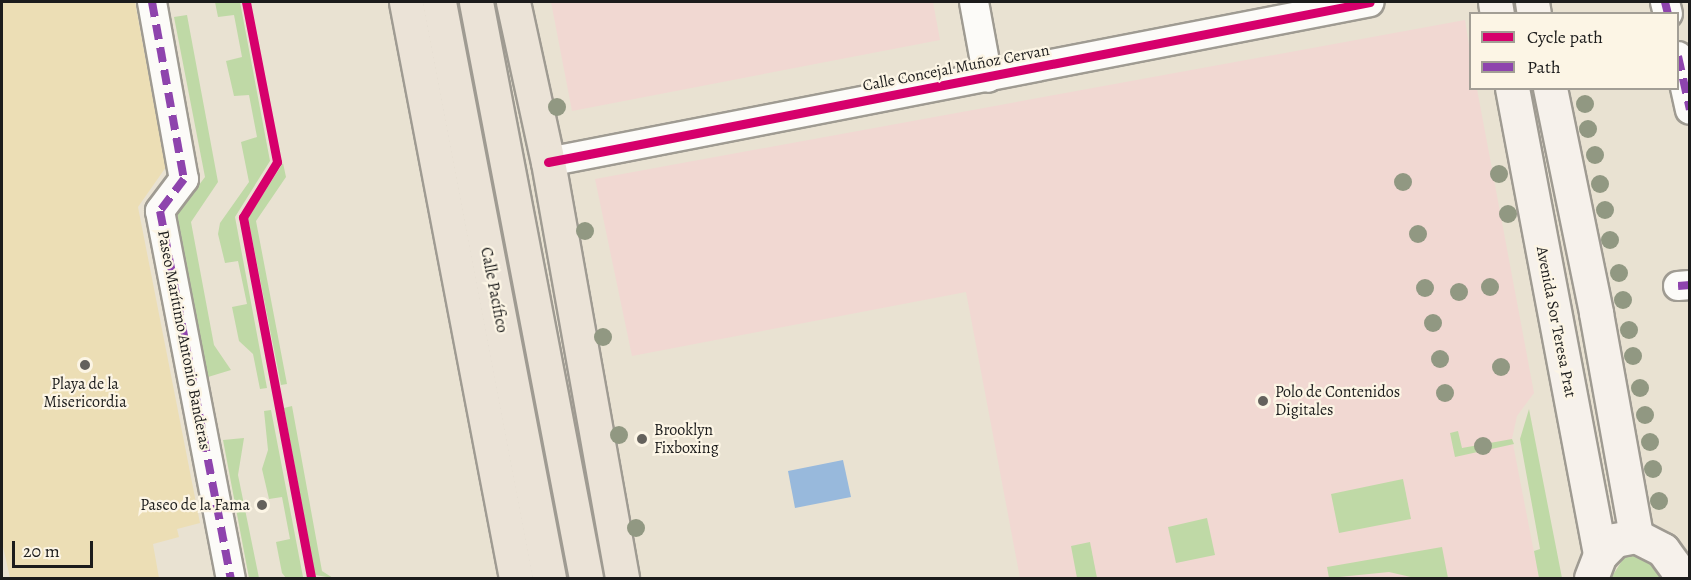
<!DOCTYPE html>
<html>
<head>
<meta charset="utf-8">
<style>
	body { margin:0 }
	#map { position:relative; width:1691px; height:580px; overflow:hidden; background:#e9e2d2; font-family:Alegreya,serif }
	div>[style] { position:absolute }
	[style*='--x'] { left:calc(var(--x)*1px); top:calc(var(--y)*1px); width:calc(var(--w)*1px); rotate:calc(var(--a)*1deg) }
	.built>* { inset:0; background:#f1d8d2 }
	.green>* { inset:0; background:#bfd9a6 }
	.sand>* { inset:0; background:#ecdeb5 }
	.water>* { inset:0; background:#98b9dc }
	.roads { filter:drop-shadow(2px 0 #9f9b92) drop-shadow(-2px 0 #9f9b92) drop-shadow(0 2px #9f9b92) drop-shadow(0 -2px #9f9b92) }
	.street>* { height:28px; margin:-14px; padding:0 14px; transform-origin:14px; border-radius:14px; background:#fcfbf8 }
	.secondary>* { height:33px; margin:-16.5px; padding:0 16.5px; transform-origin:16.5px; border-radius:16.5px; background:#f6f1eb }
	.primary>* { height:33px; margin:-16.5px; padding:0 16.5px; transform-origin:16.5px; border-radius:16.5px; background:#ebe3d7 }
	.quiet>* { height:8px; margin-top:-4px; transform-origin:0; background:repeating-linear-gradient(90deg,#8e44ad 0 15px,transparent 0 23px) }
	.cycleway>* { height:9px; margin:-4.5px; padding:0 4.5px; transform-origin:4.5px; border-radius:4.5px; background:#d6006c }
	.trees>* { width:18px; height:18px; margin:-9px; border-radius:50%; background:#919882 }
	.dots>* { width:16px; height:16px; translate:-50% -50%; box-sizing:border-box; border:3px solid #fcf5e5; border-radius:50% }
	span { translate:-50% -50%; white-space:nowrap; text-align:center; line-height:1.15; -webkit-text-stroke:4.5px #fcf5e5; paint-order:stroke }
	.street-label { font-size:16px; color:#1c1c1c }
	.poi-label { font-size:16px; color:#1c1c1c }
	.left { translate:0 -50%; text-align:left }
	.right { translate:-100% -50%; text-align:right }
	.frame { position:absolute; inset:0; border:3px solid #1c1c1c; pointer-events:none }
	.legend { position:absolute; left:1469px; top:12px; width:210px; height:78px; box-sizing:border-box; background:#fcf5e5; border:2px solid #a29e95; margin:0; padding:8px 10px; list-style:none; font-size:18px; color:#1c1c1c }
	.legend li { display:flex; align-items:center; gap:12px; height:30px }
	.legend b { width:30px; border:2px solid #a29e95 }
	.scale { position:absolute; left:12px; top:541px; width:81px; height:27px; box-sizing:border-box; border:3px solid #1c1c1c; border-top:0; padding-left:8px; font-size:18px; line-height:21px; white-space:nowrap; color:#1c1c1c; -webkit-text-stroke:4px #fcf5e5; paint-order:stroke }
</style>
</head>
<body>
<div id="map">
	<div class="built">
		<i style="clip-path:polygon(551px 2px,933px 2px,940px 40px,572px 111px)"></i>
		<i style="clip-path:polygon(1465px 20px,1470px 51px,1470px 88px,1477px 89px,1534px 393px,1517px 416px,1512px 439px,1539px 578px,1020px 578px,966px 292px,632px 356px,595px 179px)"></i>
	</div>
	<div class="green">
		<i style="clip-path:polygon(215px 2px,240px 2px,270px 161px,235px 217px,267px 388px,260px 389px,253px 354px,239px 341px,232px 307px,247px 304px,238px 261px,225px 263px,218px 234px,220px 223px,249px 182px,241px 142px,257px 137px,249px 95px,234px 96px,226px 61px,242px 57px,234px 15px,218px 17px)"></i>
		<i style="clip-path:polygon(187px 15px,218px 182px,191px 222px,214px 345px,231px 370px,208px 377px,177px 214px,205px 177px,174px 17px)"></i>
		<i style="clip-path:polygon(283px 163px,286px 177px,256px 221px,287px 384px,281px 385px,248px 218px)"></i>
		<i style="clip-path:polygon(292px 406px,322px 571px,333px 578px,315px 575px,284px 408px)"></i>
		<i style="clip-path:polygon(1529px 409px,1562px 578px,1539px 578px,1534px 551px,1540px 549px,1520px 439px)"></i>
		<i style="clip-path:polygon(271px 410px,303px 577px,304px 578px,286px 578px,282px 573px,276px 542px,290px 539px,282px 497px,269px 499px,262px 469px,268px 450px,264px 411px)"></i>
		<i style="clip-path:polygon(1458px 431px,1462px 448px,1512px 439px,1514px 444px,1455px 457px,1450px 433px)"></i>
		<i style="clip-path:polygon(244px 438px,238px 475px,259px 578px,249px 578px,223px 440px)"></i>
		<i style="clip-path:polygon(1403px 479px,1411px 519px,1339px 533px,1331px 494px)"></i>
		<i style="clip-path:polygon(1207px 518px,1215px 555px,1176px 563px,1168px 527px)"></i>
		<i style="clip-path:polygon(1090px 542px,1097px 578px,1077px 578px,1071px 546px)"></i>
		<i style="clip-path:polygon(1442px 547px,1448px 578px,1415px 578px,1389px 572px,1329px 578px,1327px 567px)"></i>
		<i style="clip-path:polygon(1637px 554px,1645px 556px,1663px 578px,1611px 578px,1625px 556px)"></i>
	</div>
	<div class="sand">
		<i style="clip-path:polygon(2px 2px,135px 2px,166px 167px,138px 207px,200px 523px,177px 529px,179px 537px,153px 544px,159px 578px,10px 578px,2px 542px)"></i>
	</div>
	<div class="water">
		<i style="clip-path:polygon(843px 460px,851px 497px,795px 508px,788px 471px)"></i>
	</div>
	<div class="roads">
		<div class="street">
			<i style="--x:152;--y:2;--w:180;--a:79.8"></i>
			<i style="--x:184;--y:179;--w:40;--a:127"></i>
			<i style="--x:160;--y:211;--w:374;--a:79.1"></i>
			<i style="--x:974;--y:2;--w:77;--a:79.6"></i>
			<i style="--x:1665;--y:2;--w:12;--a:76"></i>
			<i style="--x:1678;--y:56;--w:55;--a:77.5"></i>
			<i style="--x:548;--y:162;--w:837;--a:-11.01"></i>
			<i style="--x:1678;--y:286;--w:12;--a:-5"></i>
		</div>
		<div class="secondary">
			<i style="--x:1495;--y:2;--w:12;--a:81"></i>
			<i style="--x:1532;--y:2;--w:12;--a:81"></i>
			<i style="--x:1512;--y:88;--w:475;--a:79.3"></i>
			<i style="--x:1550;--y:88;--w:230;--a:78.4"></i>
			<i style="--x:1596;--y:313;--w:227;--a:79.8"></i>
			<i style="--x:1591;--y:578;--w:25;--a:-69"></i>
			<i style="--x:1600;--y:555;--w:21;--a:-45"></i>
			<i style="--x:1615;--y:540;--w:21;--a:-11"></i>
			<i style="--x:1636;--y:536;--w:30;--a:27"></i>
			<i style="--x:1663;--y:550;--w:34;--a:54"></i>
		</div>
		<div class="primary">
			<i style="--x:406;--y:2;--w:586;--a:79.19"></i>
			<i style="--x:439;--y:2;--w:586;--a:79.19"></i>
			<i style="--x:476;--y:2;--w:586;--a:79.19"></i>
			<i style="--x:513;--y:2;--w:164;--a:77.7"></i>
			<i style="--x:548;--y:162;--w:423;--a:79.9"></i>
		</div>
	</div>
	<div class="quiet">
		<i style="--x:152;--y:2;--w:180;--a:79.8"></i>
		<i style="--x:184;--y:179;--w:40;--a:127"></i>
		<i style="--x:160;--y:211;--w:374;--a:79.1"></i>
		<i style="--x:1665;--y:2;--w:12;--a:76"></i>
		<i style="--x:1678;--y:56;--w:55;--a:77.5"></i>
		<i style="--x:1678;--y:286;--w:12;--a:-5"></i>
	</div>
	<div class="cycleway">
		<i style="--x:246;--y:2;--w:163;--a:79"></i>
		<i style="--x:277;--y:162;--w:65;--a:121.7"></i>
		<i style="--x:243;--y:217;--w:367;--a:79.3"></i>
		<i style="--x:548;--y:162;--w:837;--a:-11.01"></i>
	</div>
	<div class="trees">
		<i style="left:1585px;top:104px"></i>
		<i style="left:557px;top:107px"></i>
		<i style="left:1588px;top:129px"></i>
		<i style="left:1595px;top:155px"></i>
		<i style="left:1499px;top:174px"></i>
		<i style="left:1403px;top:182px"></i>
		<i style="left:1600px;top:184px"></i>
		<i style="left:1605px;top:210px"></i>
		<i style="left:1508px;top:214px"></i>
		<i style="left:585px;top:231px"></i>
		<i style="left:1418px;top:234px"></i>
		<i style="left:1610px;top:240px"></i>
		<i style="left:1619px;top:273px"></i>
		<i style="left:1490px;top:287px"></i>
		<i style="left:1425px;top:288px"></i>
		<i style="left:1459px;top:292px"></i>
		<i style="left:1623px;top:300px"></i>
		<i style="left:1433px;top:323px"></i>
		<i style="left:1629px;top:330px"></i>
		<i style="left:603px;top:337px"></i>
		<i style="left:1633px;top:356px"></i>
		<i style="left:1440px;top:359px"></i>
		<i style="left:1501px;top:367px"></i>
		<i style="left:1640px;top:388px"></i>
		<i style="left:1445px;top:393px"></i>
		<i style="left:1645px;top:415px"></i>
		<i style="left:619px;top:435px"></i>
		<i style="left:1650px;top:442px"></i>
		<i style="left:1483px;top:446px"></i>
		<i style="left:1653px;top:469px"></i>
		<i style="left:1659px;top:501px"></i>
		<i style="left:636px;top:528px"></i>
	</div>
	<div class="dots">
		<i style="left:85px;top:365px;background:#64615c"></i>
		<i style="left:1263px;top:401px;background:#64615c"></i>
		<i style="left:642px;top:439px;background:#64615c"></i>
		<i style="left:262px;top:505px;background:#64615c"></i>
	</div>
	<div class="street-label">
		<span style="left:956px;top:68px;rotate:-11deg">Calle Concejal Muñoz Cervan</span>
		<span style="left:494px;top:290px;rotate:79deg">Calle Pacífico</span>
		<span style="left:1556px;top:322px;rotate:79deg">Avenida Sor Teresa Prat</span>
		<span style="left:184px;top:340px;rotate:79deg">Paseo Marítimo Antonio Banderas</span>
	</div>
	<div class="poi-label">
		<span style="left:85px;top:393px">Playa de la<br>Misericordia</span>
		<span class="left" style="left:1275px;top:401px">Polo de Contenidos<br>Digitales</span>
		<span class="left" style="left:654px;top:439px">Brooklyn<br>Fixboxing</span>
		<span class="right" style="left:250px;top:505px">Paseo de la Fama</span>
	</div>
	<div class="frame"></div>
	<ul class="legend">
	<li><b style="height:8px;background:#d6006c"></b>Cycle path</li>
	<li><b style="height:8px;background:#8e44ad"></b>Path</li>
	</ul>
	<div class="scale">20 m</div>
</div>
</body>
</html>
